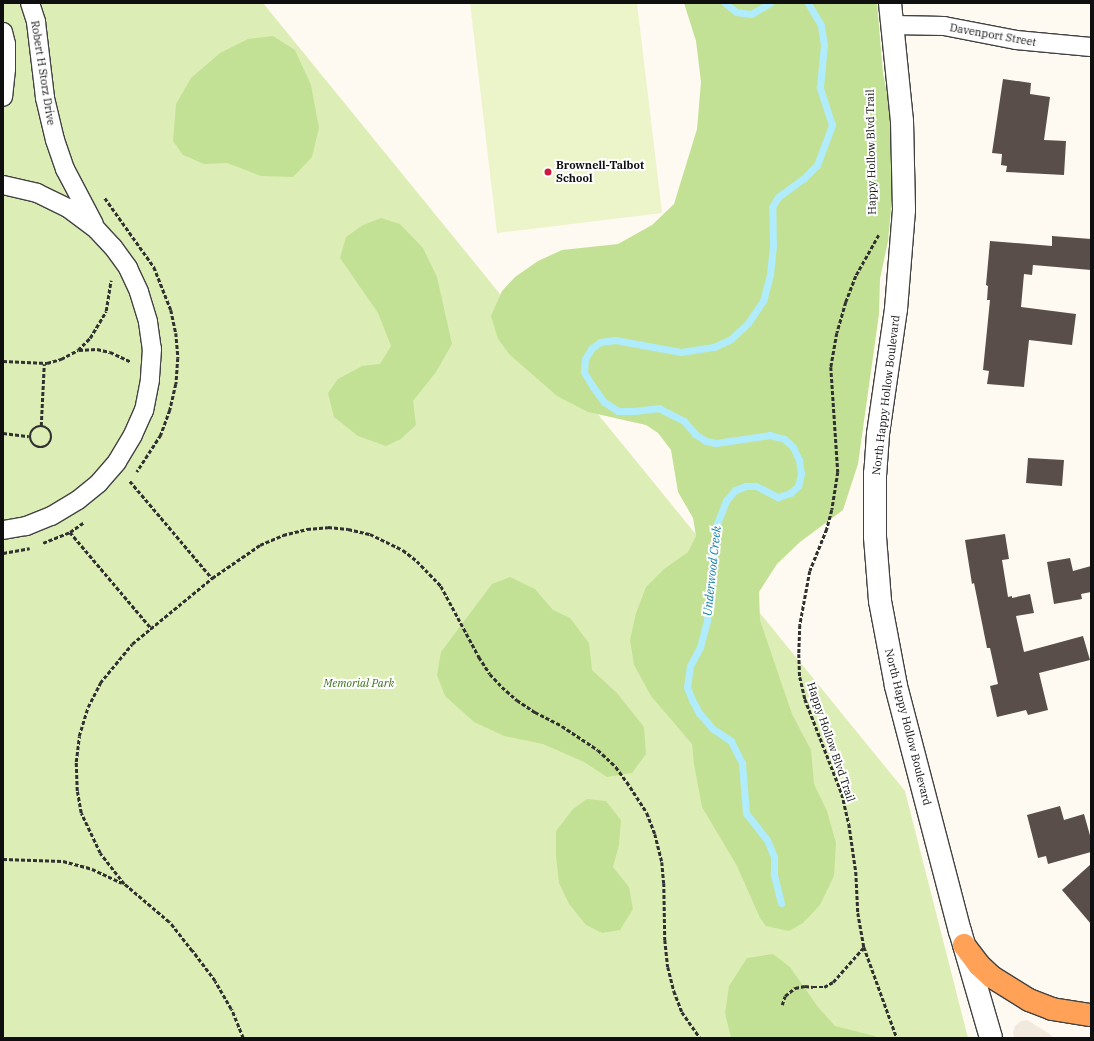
<!DOCTYPE html>
<html>
<head>
<meta charset="utf-8">
<style>
	body { margin:0 }
	#map { position:relative; width:1094px; height:1041px; overflow:hidden; background:#fffaf1; font-family:"IBM Plex Serif",serif }
	div>[style] { position:absolute }
	[style*='--x'] { left:calc(var(--x)*1px); top:calc(var(--y)*1px); width:calc(var(--w)*1px); rotate:calc(var(--a)*1deg) }
	.green>* { inset:0; background:#dceeb6 }
	.forest>* { inset:0; background:#c3e194 }
	.pitch>* { inset:0; background:#ecf4c9 }
	.plaza>* { inset:0; background:#f1e9de }
	.stream>* { height:7px; margin:-3.5px; padding:0 3.5px; transform-origin:3.5px; border-radius:3.5px; background:#b0ecfc }
	.building>* { inset:0; background:#594e4a }
	.path>* { height:2.5px; margin-top:-1.25px; transform-origin:0; background:repeating-linear-gradient(90deg,#313131 0 4px,transparent 0 6px) }
	.path>.ring { margin:-1.25px; padding:0; box-sizing:content-box; background:none; border:2.5px solid #313131; border-radius:50% }
	.roads { filter:drop-shadow(1px 0 #424242) drop-shadow(-1px 0 #424242) drop-shadow(0 1px #424242) drop-shadow(0 -1px #424242) }
	.minor>* { height:18px; margin:-9px; padding:0 9px; transform-origin:9px; border-radius:9px; background:#fff }
	.tertiary>* { height:22px; margin:-11px; padding:0 11px; transform-origin:11px; border-radius:11px; background:#fff }
	.trunk>* { height:22px; margin:-11px; padding:0 11px; transform-origin:11px; border-radius:11px; background:#ffa258 }
	.dots>* { width:11px; height:11px; translate:-50% -50%; box-sizing:border-box; border:2px solid #fff; border-radius:50% }
	span { translate:-50% -50%; white-space:nowrap; text-align:center; line-height:1.15; -webkit-text-stroke:4px #fff; paint-order:stroke }
	.street-label { font-size:11px; color:#0f0f0f }
	.poi-label { font-size:11px; color:#0f0f0f; font-weight:700 }
	.left { translate:0 -50%; text-align:left }
	.park-label { font-size:11px; color:#386f18; font-style:italic }
	.water-label { font-size:12px; color:#0a7ca7; font-style:italic }
	.frame { position:absolute; inset:0; border:4px solid #0f0f0f; pointer-events:none }
</style>
</head>
<body>
<div id="map">
	<div class="green">
		<i style="clip-path:polygon(3px 3px,263px 3px,905px 791px,968px 1038px,3px 1038px)"></i>
	</div>
	<div class="forest">
		<i style="clip-path:polygon(684px 3px,877px 3px,883px 73px,892px 118px,894px 177px,888px 241px,880px 279px,879px 314px,858px 464px,843px 510px,800px 542px,777px 564px,759px 592px,760px 620px,792px 714px,811px 750px,814px 784px,827px 811px,836px 843px,834px 876px,820px 905px,803px 923px,789px 931px,766px 926px,760px 918px,737px 866px,702px 807px,694px 764px,692px 744px,651px 696px,634px 665px,630px 640px,636px 613px,646px 587px,664px 569px,688px 552px,696px 536px,693px 518px,678px 492px,671px 450px,658px 433px,646px 425px,588px 412px,557px 396px,510px 355px,498px 339px,491px 316px,502px 291px,515px 277px,538px 261px,562px 250px,618px 244px,652px 225px,674px 204px,697px 129px,701px 82px,696px 41px)"></i>
		<i style="clip-path:polygon(273px 36px,295px 50px,311px 85px,319px 128px,312px 157px,293px 177px,261px 176px,227px 163px,204px 164px,183px 155px,173px 141px,176px 104px,191px 78px,220px 53px,248px 39px)"></i>
		<i style="clip-path:polygon(381px 218px,400px 224px,423px 248px,437px 277px,452px 344px,436px 372px,413px 401px,416px 425px,401px 439px,386px 446px,358px 436px,334px 417px,328px 393px,338px 379px,362px 366px,380px 364px,391px 346px,378px 313px,340px 258px,346px 237px,363px 225px)"></i>
		<i style="clip-path:polygon(510px 577px,535px 589px,553px 610px,570px 618px,589px 643px,592px 670px,617px 693px,644px 727px,646px 754px,632px 773px,607px 777px,584px 762px,543px 744px,504px 736px,474px 722px,445px 696px,437px 675px,441px 652px,492px 584px)"></i>
		<i style="clip-path:polygon(587px 799px,606px 801px,621px 820px,619px 845px,613px 867px,629px 887px,633px 909px,620px 930px,602px 933px,586px 925px,569px 904px,559px 883px,556px 856px,556px 831px,573px 809px)"></i>
		<i style="clip-path:polygon(773px 954px,790px 967px,818px 1007px,835px 1026px,875px 1036px,876px 1038px,731px 1038px,725px 1013px,729px 986px,747px 958px)"></i>
	</div>
	<div class="pitch">
		<i style="clip-path:polygon(470px 3px,637px 3px,662px 213px,497px 233px)"></i>
	</div>
	<div class="plaza">
		<i style="clip-path:polygon(1027px 1020px,1050px 1034px,1053px 1038px,1014px 1038px,1013px 1032px,1015px 1026px,1021px 1021px)"></i>
	</div>
	<div class="stream">
		<i style="--x:725;--y:3;--w:14;--a:39"></i>
		<i style="--x:736;--y:12;--w:15;--a:8"></i>
		<i style="--x:751;--y:14;--w:22;--a:-30"></i>
		<i style="--x:781;--y:903;--w:30;--a:-104"></i>
		<i style="--x:774;--y:874;--w:17;--a:-90"></i>
		<i style="--x:774;--y:857;--w:18;--a:-112"></i>
		<i style="--x:767;--y:840;--w:34;--a:-128"></i>
		<i style="--x:746;--y:813;--w:50;--a:-94.6"></i>
		<i style="--x:742;--y:763;--w:25;--a:-117"></i>
		<i style="--x:731;--y:741;--w:22;--a:-146"></i>
		<i style="--x:713;--y:729;--w:21;--a:-131"></i>
		<i style="--x:699;--y:713;--w:15;--a:-118"></i>
		<i style="--x:692;--y:700;--w:14;--a:-111"></i>
		<i style="--x:687;--y:687;--w:21;--a:-82"></i>
		<i style="--x:690;--y:666;--w:21;--a:-62"></i>
		<i style="--x:700;--y:647;--w:28;--a:-75"></i>
		<i style="--x:707;--y:620;--w:97;--a:-84.1"></i>
		<i style="--x:717;--y:524;--w:25;--a:-69"></i>
		<i style="--x:726;--y:501;--w:14;--a:-51"></i>
		<i style="--x:735;--y:490;--w:12;--a:-20"></i>
		<i style="--x:746;--y:486;--w:10;--a:0"></i>
		<i style="--x:756;--y:486;--w:25;--a:27"></i>
		<i style="--x:778;--y:497;--w:13;--a:-18"></i>
		<i style="--x:790;--y:493;--w:11;--a:-41"></i>
		<i style="--x:798;--y:486;--w:12;--a:-76"></i>
		<i style="--x:801;--y:474;--w:14;--a:-98"></i>
		<i style="--x:799;--y:460;--w:14;--a:-115"></i>
		<i style="--x:793;--y:447;--w:12;--a:-138"></i>
		<i style="--x:784;--y:439;--w:15;--a:-164"></i>
		<i style="--x:770;--y:435;--w:55;--a:171.6"></i>
		<i style="--x:716;--y:443;--w:10;--a:-169"></i>
		<i style="--x:706;--y:441;--w:13;--a:-148"></i>
		<i style="--x:695;--y:434;--w:17;--a:-130"></i>
		<i style="--x:684;--y:421;--w:28;--a:-153"></i>
		<i style="--x:659;--y:408;--w:25;--a:173"></i>
		<i style="--x:634;--y:411;--w:16;--a:180"></i>
		<i style="--x:618;--y:411;--w:17;--a:-147"></i>
		<i style="--x:604;--y:402;--w:19;--a:-126"></i>
		<i style="--x:593;--y:387;--w:17;--a:-121"></i>
		<i style="--x:584;--y:372;--w:13;--a:-86"></i>
		<i style="--x:585;--y:359;--w:12;--a:-59"></i>
		<i style="--x:591;--y:349;--w:11;--a:-38"></i>
		<i style="--x:600;--y:342;--w:15;--a:-8"></i>
		<i style="--x:615;--y:340;--w:67;--a:10.3"></i>
		<i style="--x:681;--y:352;--w:33;--a:-9"></i>
		<i style="--x:714;--y:347;--w:19;--a:-25"></i>
		<i style="--x:731;--y:339;--w:23;--a:-43"></i>
		<i style="--x:748;--y:323;--w:27;--a:-56"></i>
		<i style="--x:763;--y:301;--w:28;--a:-75"></i>
		<i style="--x:770;--y:274;--w:28;--a:-84"></i>
		<i style="--x:773;--y:246;--w:39;--a:-91"></i>
		<i style="--x:772;--y:207;--w:12;--a:-59"></i>
		<i style="--x:778;--y:197;--w:32;--a:-36"></i>
		<i style="--x:804;--y:178;--w:18;--a:-45"></i>
		<i style="--x:817;--y:165;--w:43;--a:-69.4"></i>
		<i style="--x:832;--y:125;--w:40;--a:-108"></i>
		<i style="--x:820;--y:87;--w:42;--a:-84.6"></i>
		<i style="--x:824;--y:45;--w:20;--a:-99"></i>
		<i style="--x:821;--y:25;--w:26;--a:-121"></i>
	</div>
	<div class="building">
		<i style="clip-path:polygon(1003px 79px,1031px 83px,1030px 94px,1050px 97px,1044px 140px,1066px 141px,1064px 175px,1006px 172px,1007px 166px,1001px 165px,1002px 154px,992px 153px)"></i>
		<i style="clip-path:polygon(1052px 236px,1091px 239px,1091px 270px,1033px 265px,1032px 275px,1024px 274px,1021px 307px,1076px 314px,1072px 345px,1029px 340px,1024px 387px,987px 384px,989px 371px,983px 370px,990px 300px,987px 300px,988px 286px,986px 285px,990px 241px,1052px 246px)"></i>
		<i style="clip-path:polygon(1028px 458px,1064px 460px,1062px 486px,1026px 483px)"></i>
		<i style="clip-path:polygon(1005px 534px,1009px 559px,1002px 560px,1008px 597px,1012px 596px,1012px 598px,1030px 594px,1034px 613px,1016px 616px,1024px 652px,1083px 636px,1090px 660px,1039px 673px,1048px 710px,1028px 715px,1026px 710px,997px 717px,990px 686px,998px 684px,990px 648px,987px 648px,974px 583px,972px 584px,965px 540px)"></i>
		<i style="clip-path:polygon(1070px 558px,1073px 571px,1091px 566px,1091px 592px,1081px 594px,1082px 599px,1054px 604px,1047px 562px)"></i>
		<i style="clip-path:polygon(1060px 806px,1064px 820px,1084px 814px,1091px 839px,1091px 852px,1048px 864px,1046px 856px,1038px 858px,1027px 815px)"></i>
		<i style="clip-path:polygon(1091px 864px,1091px 924px,1062px 890px)"></i>
	</div>
	<div class="path">
		<i style="--x:105;--y:198;--w:85;--a:54.6"></i>
		<i style="--x:154;--y:267;--w:46;--a:68.4"></i>
		<i style="--x:171;--y:310;--w:24;--a:78"></i>
		<i style="--x:176;--y:333;--w:25;--a:85"></i>
		<i style="--x:178;--y:358;--w:26;--a:94"></i>
		<i style="--x:176;--y:384;--w:27;--a:103"></i>
		<i style="--x:170;--y:410;--w:27;--a:110"></i>
		<i style="--x:161;--y:435;--w:44;--a:123"></i>
		<i style="--x:879;--y:235;--w:47;--a:119.3"></i>
		<i style="--x:856;--y:276;--w:28;--a:111"></i>
		<i style="--x:846;--y:302;--w:32;--a:106"></i>
		<i style="--x:837;--y:333;--w:35;--a:100"></i>
		<i style="--x:831;--y:367;--w:105;--a:86.2"></i>
		<i style="--x:838;--y:472;--w:38;--a:99"></i>
		<i style="--x:832;--y:510;--w:20;--a:105"></i>
		<i style="--x:827;--y:529;--w:45;--a:112"></i>
		<i style="--x:810;--y:571;--w:55;--a:100.5"></i>
		<i style="--x:800;--y:625;--w:29;--a:92"></i>
		<i style="--x:799;--y:654;--w:23;--a:88"></i>
		<i style="--x:800;--y:677;--w:23;--a:77"></i>
		<i style="--x:805;--y:699;--w:102;--a:68.7"></i>
		<i style="--x:842;--y:794;--w:31;--a:77"></i>
		<i style="--x:849;--y:824;--w:49;--a:81.7"></i>
		<i style="--x:856;--y:872;--w:41;--a:87.2"></i>
		<i style="--x:858;--y:913;--w:35;--a:80"></i>
		<i style="--x:864;--y:947;--w:97;--a:70.1"></i>
		<i style="--x:79;--y:350;--w:18;--a:-3"></i>
		<i style="--x:97;--y:349;--w:13;--a:13"></i>
		<i style="--x:110;--y:352;--w:23;--a:25"></i>
		<i style="--x:3;--y:361;--w:44;--a:2.6"></i>
		<i style="--x:47;--y:363;--w:15;--a:-16"></i>
		<i style="--x:61;--y:359;--w:19;--a:-28"></i>
		<i style="--x:78;--y:350;--w:17;--a:-45"></i>
		<i style="--x:90;--y:338;--w:31;--a:-59"></i>
		<i style="--x:106;--y:311;--w:31;--a:-81"></i>
		<i class="ring" style="left:30px;top:426px;width:19.5px;height:19.5px"></i>
		<i style="--x:41;--y:426;--w:62;--a:-87.2"></i>
		<i style="--x:3;--y:433;--w:26;--a:7"></i>
		<i style="--x:130;--y:481;--w:127;--a:49.8"></i>
		<i style="--x:70;--y:532;--w:127;--a:49.8"></i>
		<i style="--x:43;--y:543;--w:29;--a:-22"></i>
		<i style="--x:70;--y:532;--w:16;--a:-35"></i>
		<i style="--x:3;--y:553;--w:27;--a:-10"></i>
		<i style="--x:3;--y:859;--w:60;--a:1.9"></i>
		<i style="--x:63;--y:861;--w:30;--a:15"></i>
		<i style="--x:92;--y:869;--w:33;--a:25"></i>
		<i style="--x:782;--y:1005;--w:9;--a:-72"></i>
		<i style="--x:785;--y:996;--w:13;--a:-39"></i>
		<i style="--x:795;--y:988;--w:10;--a:-11"></i>
		<i style="--x:805;--y:986;--w:8;--a:7"></i>
		<i style="--x:813;--y:987;--w:11;--a:0"></i>
		<i style="--x:824;--y:987;--w:10;--a:-29"></i>
		<i style="--x:833;--y:982;--w:47;--a:-48.5"></i>
		<i style="--x:243;--y:1038;--w:31;--a:-112"></i>
		<i style="--x:231;--y:1009;--w:32;--a:-120"></i>
		<i style="--x:215;--y:981;--w:38;--a:-127"></i>
		<i style="--x:192;--y:951;--w:37;--a:-128"></i>
		<i style="--x:169;--y:922;--w:59;--a:-139.8"></i>
		<i style="--x:124;--y:884;--w:39;--a:-128"></i>
		<i style="--x:100;--y:853;--w:44;--a:-115.4"></i>
		<i style="--x:81;--y:813;--w:22;--a:-100"></i>
		<i style="--x:77;--y:791;--w:29;--a:-92"></i>
		<i style="--x:76;--y:762;--w:26;--a:-83"></i>
		<i style="--x:79;--y:736;--w:30;--a:-73"></i>
		<i style="--x:88;--y:707;--w:27;--a:-63"></i>
		<i style="--x:100;--y:683;--w:50;--a:-50.6"></i>
		<i style="--x:132;--y:644;--w:104;--a:-39.5"></i>
		<i style="--x:212;--y:578;--w:58;--a:-34.5"></i>
		<i style="--x:260;--y:545;--w:25;--a:-23"></i>
		<i style="--x:283;--y:535;--w:25;--a:-14"></i>
		<i style="--x:307;--y:529;--w:21;--a:-5"></i>
		<i style="--x:328;--y:527;--w:20;--a:6"></i>
		<i style="--x:348;--y:529;--w:23;--a:13"></i>
		<i style="--x:370;--y:534;--w:37;--a:26"></i>
		<i style="--x:403;--y:550;--w:18;--a:38"></i>
		<i style="--x:417;--y:561;--w:35;--a:46"></i>
		<i style="--x:441;--y:586;--w:81;--a:61.8"></i>
		<i style="--x:479;--y:657;--w:20;--a:57"></i>
		<i style="--x:490;--y:674;--w:18;--a:47"></i>
		<i style="--x:502;--y:687;--w:20;--a:41"></i>
		<i style="--x:517;--y:700;--w:22;--a:34"></i>
		<i style="--x:535;--y:712;--w:30;--a:27"></i>
		<i style="--x:562;--y:726;--w:43;--a:33.7"></i>
		<i style="--x:598;--y:750;--w:25;--a:43"></i>
		<i style="--x:616;--y:767;--w:19;--a:54"></i>
		<i style="--x:627;--y:782;--w:37;--a:57"></i>
		<i style="--x:647;--y:813;--w:22;--a:69"></i>
		<i style="--x:655;--y:834;--w:29;--a:76"></i>
		<i style="--x:662;--y:862;--w:21;--a:85"></i>
		<i style="--x:664;--y:883;--w:57;--a:89"></i>
		<i style="--x:665;--y:940;--w:27;--a:84"></i>
		<i style="--x:668;--y:967;--w:25;--a:76"></i>
		<i style="--x:674;--y:991;--w:22;--a:69"></i>
		<i style="--x:682;--y:1012;--w:32;--a:55"></i>
	</div>
	<div class="roads">
		<div class="minor">
			<i style="--x:30;--y:3;--w:20;--a:72"></i>
			<i style="--x:36;--y:22;--w:77;--a:83.2"></i>
			<i style="--x:45;--y:98;--w:43;--a:76.6"></i>
			<i style="--x:55;--y:140;--w:31;--a:71"></i>
			<i style="--x:65;--y:169;--w:62;--a:62.2"></i>
			<i style="--x:894;--y:25;--w:50;--a:1.1"></i>
			<i style="--x:944;--y:26;--w:73;--a:11"></i>
			<i style="--x:1016;--y:40;--w:75;--a:5.3"></i>
			<i style="--x:3;--y:32;--w:12;--a:76"></i>
			<i style="--x:6;--y:44;--w:25;--a:90"></i>
			<i style="--x:6;--y:69;--w:28;--a:96"></i>
			<i style="--x:3;--y:185;--w:35;--a:13"></i>
			<i style="--x:37;--y:193;--w:34;--a:26"></i>
			<i style="--x:68;--y:208;--w:36;--a:37"></i>
			<i style="--x:97;--y:230;--w:23;--a:47"></i>
			<i style="--x:113;--y:247;--w:26;--a:54"></i>
			<i style="--x:128;--y:268;--w:26;--a:65"></i>
			<i style="--x:139;--y:292;--w:31;--a:73"></i>
			<i style="--x:148;--y:322;--w:27;--a:82"></i>
			<i style="--x:152;--y:349;--w:31;--a:94"></i>
			<i style="--x:150;--y:380;--w:31;--a:101"></i>
			<i style="--x:144;--y:410;--w:27;--a:114"></i>
			<i style="--x:133;--y:435;--w:31;--a:121"></i>
			<i style="--x:117;--y:462;--w:28;--a:131"></i>
			<i style="--x:99;--y:483;--w:27;--a:141"></i>
			<i style="--x:78;--y:500;--w:31;--a:149"></i>
			<i style="--x:51;--y:516;--w:27;--a:158"></i>
			<i style="--x:26;--y:526;--w:23;--a:170"></i>
		</div>
		<div class="tertiary">
			<i style="--x:890;--y:3;--w:119;--a:84.2"></i>
			<i style="--x:902;--y:121;--w:89;--a:88.7"></i>
			<i style="--x:904;--y:210;--w:99;--a:94.6"></i>
			<i style="--x:896;--y:309;--w:126;--a:98.2"></i>
			<i style="--x:878;--y:434;--w:39;--a:94"></i>
			<i style="--x:875;--y:473;--w:64;--a:90"></i>
			<i style="--x:875;--y:537;--w:64;--a:85.5"></i>
			<i style="--x:880;--y:601;--w:86;--a:79.3"></i>
			<i style="--x:896;--y:686;--w:253;--a:75.4"></i>
			<i style="--x:960;--y:931;--w:111;--a:73.8"></i>
		</div>
		<div class="trunk">
			<i style="--x:964;--y:945;--w:25;--a:53"></i>
			<i style="--x:979;--y:965;--w:18;--a:43"></i>
			<i style="--x:992;--y:977;--w:44;--a:31.9"></i>
			<i style="--x:1029;--y:1000;--w:25;--a:21"></i>
			<i style="--x:1052;--y:1009;--w:39;--a:9"></i>
		</div>
	</div>
	<div class="dots">
		<i style="left:548px;top:172px;background:#cf183e"></i>
	</div>
	<div class="street-label">
		<span style="left:993px;top:35px;rotate:10deg">Davenport Street</span>
		<span style="left:43px;top:73px;rotate:81deg">Robert H Storz Drive</span>
		<span style="left:871px;top:152px;rotate:-91deg">Happy Hollow Blvd Trail</span>
		<span style="left:886px;top:395px;rotate:-83deg">North Happy Hollow Boulevard</span>
		<span style="left:908px;top:727px;rotate:76deg">North Happy Hollow Boulevard</span>
		<span style="left:831px;top:742px;rotate:71deg">Happy Hollow Blvd Trail</span>
	</div>
	<div class="poi-label">
		<span class="left" style="left:556px;top:172px">Brownell-Talbot<br>School</span>
	</div>
	<div class="park-label">
		<span style="left:359px;top:683px">Memorial Park</span>
	</div>
	<div class="water-label">
		<span style="left:712px;top:571px;rotate:-84deg">Underwood Creek</span>
	</div>
	<div class="frame"></div>
</div>
</body>
</html>
